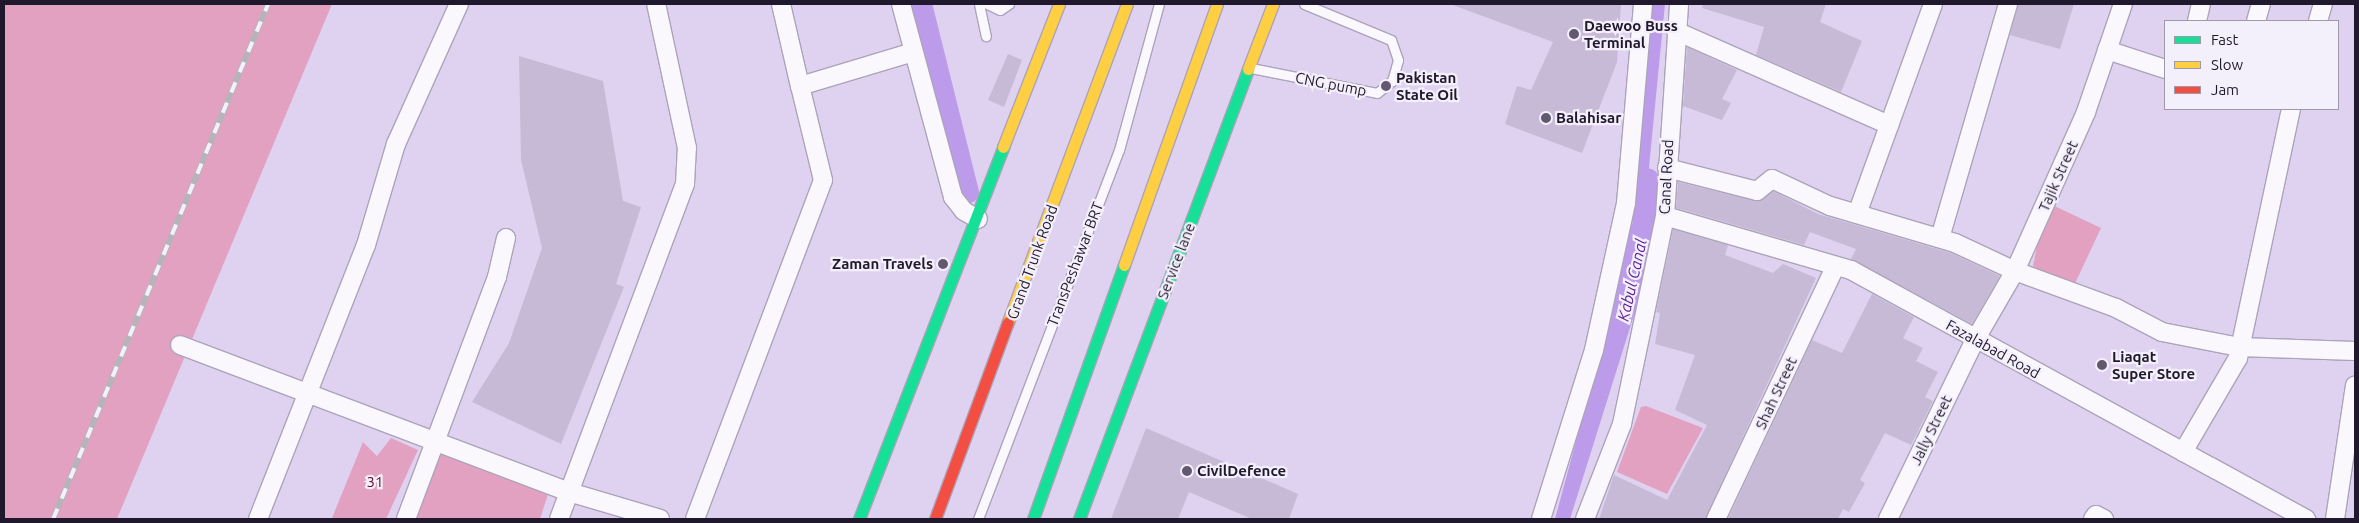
<!DOCTYPE html>
<html>
<head>
<meta charset="utf-8">
<style>
	body { margin:0 }
	#map { position:relative; width:2359px; height:523px; overflow:hidden; background:#ded2f0; font-family:Ubuntu,sans-serif }
	div>[style] { position:absolute }
	[style*='--x'] { left:calc(var(--x)*1px); top:calc(var(--y)*1px); width:calc(var(--w)*1px); rotate:calc(var(--a)*1deg) }
	.green>* { inset:0; background:#e3a1c1 }
	.water>* { inset:0; background:#bd9beb }
	.canal>* { height:22px; margin:-11px; padding:0 11px; transform-origin:11px; border-radius:11px; background:#bd9beb }
	.building>* { inset:0; background:#c6bad6 }
	.roads { filter:drop-shadow(1px 0 #aca3ba) drop-shadow(-1px 0 #aca3ba) drop-shadow(0 1px #aca3ba) drop-shadow(0 -1px #aca3ba) }
	.lane>* { height:9px; margin:-4.5px; padding:0 4.5px; transform-origin:4.5px; border-radius:4.5px; background:#faf8fd }
	.street>* { height:18px; margin:-9px; padding:0 9px; transform-origin:9px; border-radius:9px; background:#faf8fd }
	.fast>* { height:11px; margin:-5.5px; padding:0 5.5px; transform-origin:5.5px; border-radius:5.5px; background:#16e098 }
	.slow>* { height:11px; margin:-5.5px; padding:0 5.5px; transform-origin:5.5px; border-radius:5.5px; background:#ffcf43 }
	.jam>* { height:11px; margin:-5.5px; padding:0 5.5px; transform-origin:5.5px; border-radius:5.5px; background:#f24e42 }
	.rail>* { height:5.5px; margin-top:-2.75px; transform-origin:0; background:repeating-linear-gradient(90deg,#f4f0fb 0 11px,#b6b3ba 0 22px); box-sizing:border-box; border-block:1px solid #b6b3ba }
	.dots>* { width:14px; height:14px; translate:-50% -50%; box-sizing:border-box; border:2px solid #f4f0fb; border-radius:50% }
	span { translate:-50% -50%; white-space:nowrap; text-align:center; line-height:1.15; -webkit-text-stroke:4.5px #f4f0fb; paint-order:stroke }
	.poi-label { font-size:15px; color:#20182c; font-weight:700 }
	.left { translate:0 -50%; text-align:left }
	.right { translate:-100% -50%; text-align:right }
	.street-label { font-size:15px; color:#20182c }
	.park-label { font-size:15px; color:#590f2c }
	.water-label { font-size:16px; color:#5b1c93; font-style:italic }
	.frame { position:absolute; inset:0; border:5px solid #20182c; pointer-events:none }
	.legend { position:absolute; left:2164px; top:20px; width:175px; height:90px; box-sizing:border-box; background:#f4f0fb; border:1px solid #9f9aa8; margin:0; padding:6px 9px; list-style:none; font-size:15px; color:#20182c }
	.legend li { display:flex; align-items:center; gap:10px; height:25px }
	.legend b { width:25px; border:1px solid #9f9aa8 }
</style>
</head>
<body>
<div id="map">
	<div class="green">
		<i style="clip-path:polygon(4px 4px,332px 4px,117px 519px,4px 519px)"></i>
		<i style="clip-path:polygon(2046px 202px,2101px 228px,2071px 292px,2033px 266px)"></i>
		<i style="clip-path:polygon(1646px 406px,1703px 428px,1667px 494px,1617px 472px,1641px 407px)"></i>
		<i style="clip-path:polygon(391px 438px,418px 450px,386px 519px,332px 518px,363px 442px,377px 456px)"></i>
		<i style="clip-path:polygon(433px 451px,551px 485px,540px 519px,406px 519px)"></i>
	</div>
	<div class="water">
		<i style="clip-path:polygon(1645px 4px,1665px 4px,1645px 208px,1632px 200px)"></i>
		<i style="clip-path:polygon(1634px 224px,1650px 232px,1654px 251px,1570px 519px,1555px 519px,1607px 327px,1629px 237px,1626px 226px)"></i>
	</div>
	<div class="canal">
		<i style="--x:921;--y:4;--w:194;--a:76"></i>
		<i style="--x:1640;--y:257;--w:78;--a:-84.1"></i>
	</div>
	<div class="building">
		<i style="clip-path:polygon(1450px 4px,1621px 4px,1617px 62px,1582px 153px,1505px 124px,1517px 86px,1531px 90px,1553px 42px)"></i>
		<i style="clip-path:polygon(1703px 4px,1826px 4px,1820px 22px,1862px 41px,1841px 92px,1756px 55px,1764px 27px,1702px 8px)"></i>
		<i style="clip-path:polygon(2018px 4px,2074px 4px,2060px 49px,2010px 35px)"></i>
		<i style="clip-path:polygon(1687px 47px,1737px 70px,1722px 99px,1731px 103px,1722px 120px,1683px 106px)"></i>
		<i style="clip-path:polygon(1008px 54px,1022px 60px,1004px 107px,988px 100px)"></i>
		<i style="clip-path:polygon(519px 56px,603px 81px,623px 201px,641px 207px,616px 284px,624px 287px,561px 444px,472px 402px,509px 343px,542px 248px,521px 160px)"></i>
		<i style="clip-path:polygon(1678px 182px,1755px 201px,1773px 191px,1818px 214px,1951px 253px,2000px 276px,1972px 324px,1851px 259px,1856px 249px,1810px 232px,1804px 245px,1676px 208px)"></i>
		<i style="clip-path:polygon(1673px 229px,1728px 245px,1725px 255px,1773px 273px,1783px 264px,1816px 278px,1705px 519px,1599px 519px,1614px 475px,1667px 500px,1707px 425px,1675px 410px,1695px 355px,1655px 344px,1660px 313px,1656px 312px)"></i>
		<i style="clip-path:polygon(1872px 294px,1914px 317px,1903px 338px,1923px 348px,1916px 361px,1938px 372px,1925px 397px,1933px 401px,1911px 445px,1885px 433px,1860px 480px,1865px 483px,1849px 512px,1843px 509px,1838px 519px,1728px 519px,1812px 340px,1842px 353px)"></i>
		<i style="clip-path:polygon(1146px 428px,1298px 494px,1289px 519px,1252px 519px,1189px 492px,1178px 519px,1111px 519px)"></i>
	</div>
	<div class="roads">
		<div class="lane">
			<i style="--x:979;--y:4;--w:33;--a:78"></i>
			<i style="--x:987;--y:4;--w:14;--a:25"></i>
			<i style="--x:1000;--y:10;--w:11;--a:-34"></i>
			<i style="--x:1251;--y:68;--w:128;--a:11.2"></i>
			<i style="--x:1377;--y:93;--w:19;--a:-39"></i>
			<i style="--x:1392;--y:81;--w:22;--a:-74"></i>
			<i style="--x:1398;--y:60;--w:21;--a:-109"></i>
			<i style="--x:1391;--y:40;--w:94;--a:-157.5"></i>
			<i style="--x:978;--y:519;--w:395;--a:-69.1"></i>
			<i style="--x:1119;--y:150;--w:151;--a:-74.7"></i>
		</div>
		<div class="street">
			<i style="--x:781;--y:4;--w:84;--a:77"></i>
			<i style="--x:901;--y:4;--w:200;--a:74.9"></i>
			<i style="--x:953;--y:197;--w:18;--a:52"></i>
			<i style="--x:964;--y:211;--w:16;--a:30"></i>
			<i style="--x:2197;--y:21;--w:17;--a:-77"></i>
			<i style="--x:2256;--y:21;--w:18;--a:-74"></i>
			<i style="--x:2318;--y:21;--w:18;--a:-74"></i>
			<i style="--x:1676;--y:31;--w:233;--a:23.8"></i>
			<i style="--x:2107;--y:50;--w:61;--a:18.1"></i>
			<i style="--x:1667;--y:168;--w:93;--a:14.3"></i>
			<i style="--x:1757;--y:191;--w:19;--a:-39"></i>
			<i style="--x:1772;--y:179;--w:64;--a:25"></i>
			<i style="--x:1830;--y:206;--w:130;--a:16.5"></i>
			<i style="--x:1955;--y:243;--w:66;--a:25"></i>
			<i style="--x:2015;--y:271;--w:108;--a:20.1"></i>
			<i style="--x:2116;--y:308;--w:52;--a:27.6"></i>
			<i style="--x:2162;--y:332;--w:78;--a:11"></i>
			<i style="--x:2239;--y:347;--w:116;--a:2"></i>
			<i style="--x:1857;--y:214;--w:223;--a:-70.1"></i>
			<i style="--x:1665;--y:216;--w:194;--a:16.2"></i>
			<i style="--x:1851;--y:270;--w:519;--a:28.69"></i>
			<i style="--x:1940;--y:238;--w:244;--a:-73.8"></i>
			<i style="--x:180;--y:345;--w:416;--a:20.7"></i>
			<i style="--x:569;--y:492;--w:95;--a:16.5"></i>
			<i style="--x:2183;--y:452;--w:109;--a:-59.7"></i>
			<i style="--x:2238;--y:358;--w:255;--a:-78"></i>
			<i style="--x:258;--y:519;--w:295;--a:-68.5"></i>
			<i style="--x:366;--y:245;--w:105;--a:-73.5"></i>
			<i style="--x:396;--y:144;--w:154;--a:-65.8"></i>
			<i style="--x:406;--y:519;--w:259;--a:-69.4"></i>
			<i style="--x:497;--y:277;--w:40;--a:-77"></i>
			<i style="--x:559;--y:519;--w:358;--a:-69.4"></i>
			<i style="--x:685;--y:184;--w:36;--a:-87"></i>
			<i style="--x:687;--y:148;--w:147;--a:-102.1"></i>
			<i style="--x:695;--y:519;--w:362;--a:-69.3"></i>
			<i style="--x:823;--y:180;--w:97;--a:-103.7"></i>
			<i style="--x:800;--y:86;--w:118;--a:-16.7"></i>
			<i style="--x:1541;--y:519;--w:177;--a:-72.6"></i>
			<i style="--x:1594;--y:350;--w:150;--a:-77.7"></i>
			<i style="--x:1626;--y:203;--w:200;--a:-85.1"></i>
			<i style="--x:1585;--y:519;--w:102;--a:-68.7"></i>
			<i style="--x:1622;--y:424;--w:212;--a:-78.3"></i>
			<i style="--x:1665;--y:216;--w:212;--a:-86.2"></i>
			<i style="--x:1716;--y:519;--w:279;--a:-64.7"></i>
			<i style="--x:1888;--y:519;--w:199;--a:-64.1"></i>
			<i style="--x:1975;--y:340;--w:80;--a:-59.9"></i>
			<i style="--x:2015;--y:271;--w:174;--a:-65.9"></i>
			<i style="--x:2086;--y:112;--w:114;--a:-71.1"></i>
			<i style="--x:2093;--y:519;--w:5;--a:-53"></i>
			<i style="--x:2096;--y:515;--w:9;--a:27"></i>
			<i style="--x:2335;--y:519;--w:135;--a:-81.5"></i>
		</div>
		<div class="fast">
			<i style="--x:859;--y:519;--w:399;--a:-68.8"></i>
			<i style="--x:1033;--y:519;--w:270;--a:-70.3"></i>
			<i style="--x:1079;--y:519;--w:481;--a:-69.4"></i>
		</div>
		<div class="slow">
			<i style="--x:1248;--y:69;--w:70;--a:-69"></i>
			<i style="--x:1003;--y:147;--w:154;--a:-68.6"></i>
			<i style="--x:1124;--y:265;--w:277;--a:-70.4"></i>
			<i style="--x:1008;--y:322;--w:340;--a:-69.5"></i>
		</div>
		<div class="jam">
			<i style="--x:935;--y:519;--w:210;--a:-69.7"></i>
		</div>
	</div>
	<div class="rail">
		<i style="--x:53;--y:519;--w:558;--a:-67.34"></i>
	</div>
	<div class="dots">
		<i style="left:1574px;top:34px;background:#625971"></i>
		<i style="left:1386px;top:86px;background:#625971"></i>
		<i style="left:1546px;top:118px;background:#625971"></i>
		<i style="left:943px;top:264px;background:#625971"></i>
		<i style="left:2102px;top:365px;background:#625971"></i>
		<i style="left:1187px;top:471px;background:#625971"></i>
	</div>
	<div class="poi-label">
		<span class="left" style="left:1584px;top:34px">Daewoo Buss<br>Terminal</span>
		<span class="left" style="left:1396px;top:86px">Pakistan<br>State Oil</span>
		<span class="left" style="left:1556px;top:118px">Balahisar</span>
		<span class="right" style="left:933px;top:264px">Zaman Travels</span>
		<span class="left" style="left:2112px;top:365px">Liaqat<br>Super Store</span>
		<span class="left" style="left:1197px;top:471px">CivilDefence</span>
	</div>
	<div class="street-label">
		<span style="left:1331px;top:84px;rotate:11deg">CNG pump</span>
		<span style="left:2058px;top:176px;rotate:-66deg">Tajik Street</span>
		<span style="left:1666px;top:177px;rotate:-87deg">Canal Road</span>
		<span style="left:1176px;top:261px;rotate:-69deg">Service lane</span>
		<span style="left:1032px;top:262px;rotate:-70deg">Grand Trunk Road</span>
		<span style="left:1075px;top:264px;rotate:-69deg">TransPeshawar BRT</span>
		<span style="left:1993px;top:349px;rotate:29deg">Fazalabad Road</span>
		<span style="left:1776px;top:393px;rotate:-65deg">Shah Street</span>
		<span style="left:1931px;top:430px;rotate:-64deg">Jally Street</span>
	</div>
	<div class="park-label">
		<span style="left:375px;top:482px">31</span>
	</div>
	<div class="water-label">
		<span style="left:1632px;top:280px;rotate:-77deg">Kabul Canal</span>
	</div>
	<div class="frame"></div>
	<ul class="legend">
	<li><b style="height:6px;background:#16e098"></b>Fast</li>
	<li><b style="height:6px;background:#ffcf43"></b>Slow</li>
	<li><b style="height:6px;background:#f24e42"></b>Jam</li>
	</ul>
</div>
</body>
</html>
